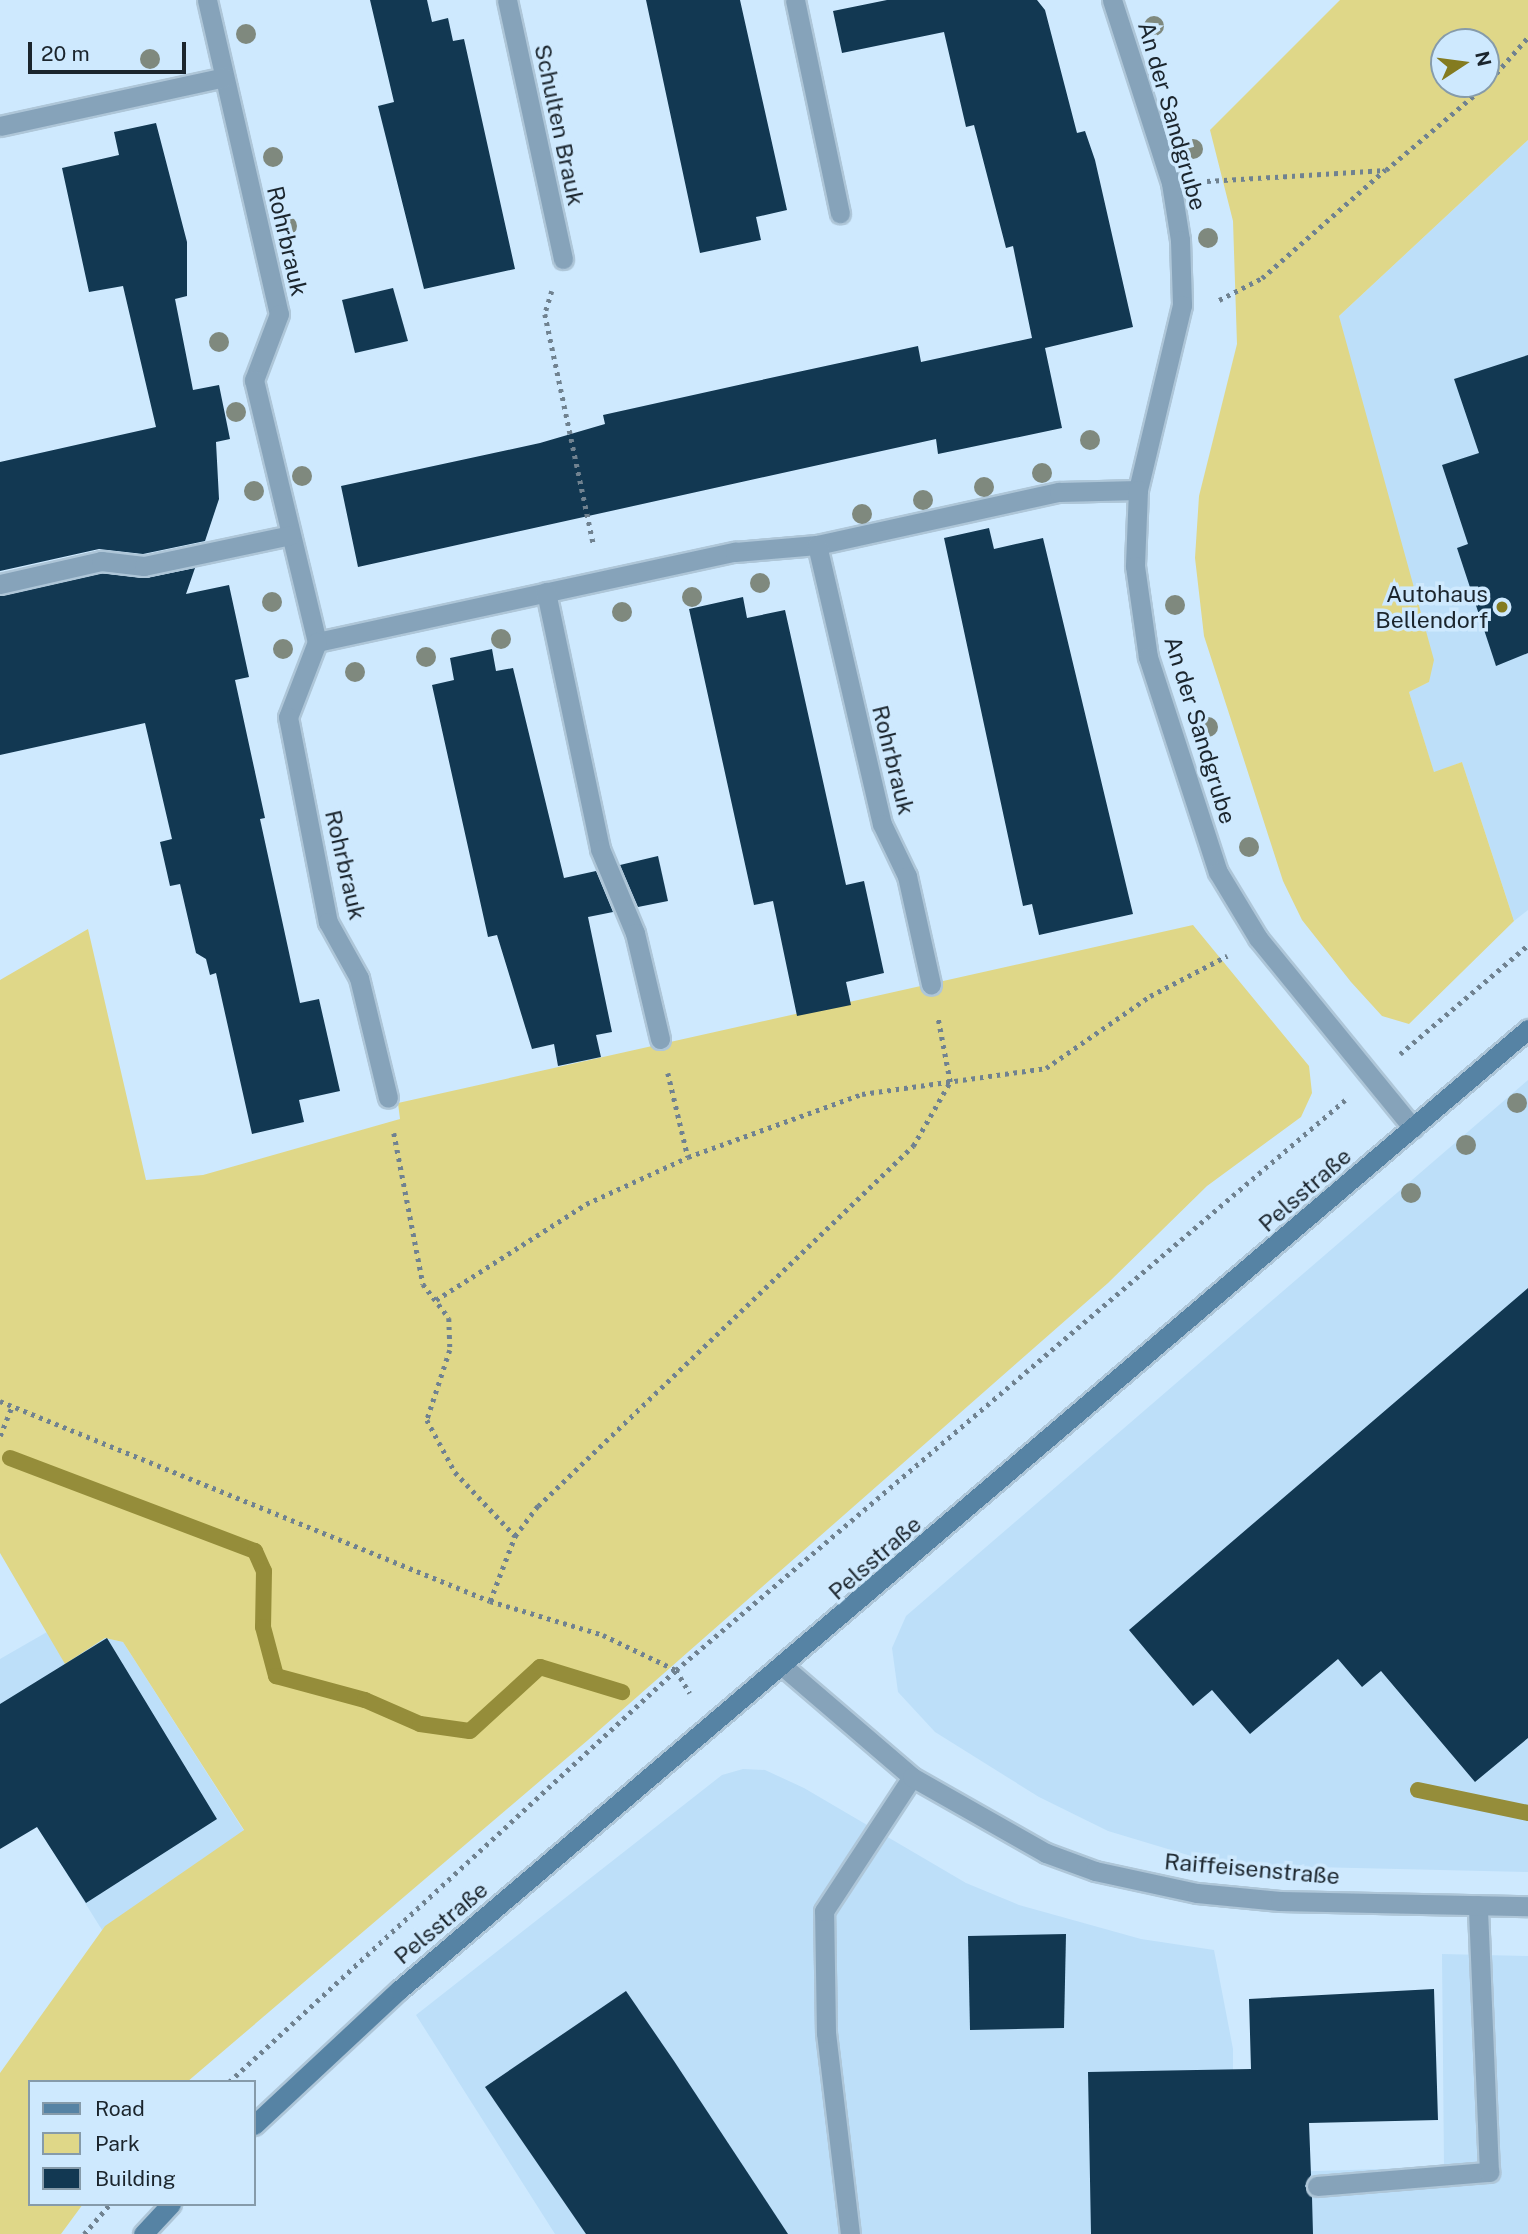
<!DOCTYPE html>
<html>
<head>
<meta charset="utf-8">
<style>
	body { margin:0 }
	#map { position:relative; width:1528px; height:2234px; overflow:hidden; background:#cee9fe; font-family:"Public Sans",sans-serif }
	div>[style] { position:absolute }
	[style*='--x'] { left:calc(var(--x)*1px); top:calc(var(--y)*1px); width:calc(var(--w)*1px); rotate:calc(var(--a)*1deg) }
	.built>* { inset:0; background:#bddff9 }
	.green>* { inset:0; background:#dfd788 }
	.stream>* { height:16px; margin:-8px; padding:0 8px; transform-origin:8px; border-radius:8px; background:#958d3a }
	.building>* { inset:0; background:#123852 }
	.path>* { height:4.5px; margin-top:-2.25px; transform-origin:0; background:repeating-linear-gradient(90deg,#708290 0 3.5px,transparent 0 8.5px) }
	.roads { filter:drop-shadow(2px 0 #aec6d8) drop-shadow(-2px 0 #aec6d8) drop-shadow(0 2px #aec6d8) drop-shadow(0 -2px #aec6d8) }
	.service>* { height:19px; margin:-9.5px; padding:0 9.5px; transform-origin:9.5px; border-radius:9.5px; background:#86a3ba }
	.minor>* { height:19px; margin:-9.5px; padding:0 9.5px; transform-origin:9.5px; border-radius:9.5px; background:#86a3ba }
	.secondary>* { height:19px; margin:-9.5px; padding:0 9.5px; transform-origin:9.5px; border-radius:9.5px; background:#5683a4 }
	.trees>* { width:20px; height:20px; margin:-10px; border-radius:50%; background:#7f897e }
	.dots>* { width:19px; height:19px; translate:-50% -50%; box-sizing:border-box; border:4px solid #cee9fe; border-radius:50% }
	span { translate:-50% -50%; white-space:nowrap; text-align:center; line-height:1.15; -webkit-text-stroke:7px #cee9fe; paint-order:stroke }
	.street-label { font-size:23px; color:#1b252d }
	.poi-label { font-size:23px; color:#1b252d }
	.right { translate:-100% -50%; text-align:right }
	.legend { position:absolute; left:28px; top:2080px; width:228px; height:126px; box-sizing:border-box; background:#cee9fe; border:2px solid #869baa; margin:0; padding:9px 12px; list-style:none; font-size:21px; color:#1b252d }
	.legend li { display:flex; align-items:center; gap:14px; height:35px }
	.legend b { width:35px; border:2px solid #869baa }
	.north { position:absolute; left:1430px; top:28px; width:70px; height:70px; box-sizing:border-box; background:#cee9fe; border:2px solid #869baa; border-radius:50%; rotate:77deg; font-size:19px; font-weight:700; line-height:28px; text-align:center; color:#1b252d }
	.north::after { content:''; display:block; margin:auto; width:24px; height:32px; background:#847b20; clip-path:polygon(50% 0,100% 100%,50% 72%,0 100%) }
	.scale { position:absolute; left:28px; top:42px; width:158px; height:32px; box-sizing:border-box; border:4px solid #1b252d; border-top:0; padding-left:9px; font-size:21px; line-height:24px; white-space:nowrap; color:#1b252d; -webkit-text-stroke:5px #cee9fe; paint-order:stroke }
</style>
</head>
<body>
<div id="map">
	<div class="built">
		<i style="clip-path:polygon(1528px 140px,1528px 910px,1514px 921px,1462px 762px,1434px 773px,1409px 692px,1429px 682px,1339px 316px)"></i>
		<i style="clip-path:polygon(1528px 1080px,1528px 1872px,1221px 1865px,1108px 1831px,1039px 1797px,935px 1732px,898px 1692px,892px 1648px,906px 1616px)"></i>
		<i style="clip-path:polygon(47px 1632px,65px 1663px,105px 1638px,123px 1642px,244px 1831px,102px 1930px,0 1767px,0 1659px)"></i>
		<i style="clip-path:polygon(743px 1769px,765px 1770px,804px 1788px,966px 1883px,1019px 1905px,1141px 1939px,1214px 1950px,1233px 2049px,1233px 2103px,1251px 2173px,1444px 2167px,1442px 1954px,1528px 1956px,1528px 2234px,555px 2234px,416px 2015px,722px 1775px)"></i>
	</div>
	<div class="green">
		<i style="clip-path:polygon(evenodd,1340px 0,1528px 0,1528px 140px,1339px 316px,1434px 660px,1429px 682px,1409px 692px,1434px 772px,1462px 762px,1514px 921px,1409px 1024px,1382px 1016px,1351px 982px,1302px 920px,1283px 881px,1204px 636px,1195px 558px,1199px 496px,1237px 344px,1233px 221px,1210px 130px,1340px 0,1444px 42px,1486px 42px,1486px 84px,1444px 84px,1444px 42px)"></i>
		<i style="clip-path:polygon(1193px 925px,1309px 1066px,1312px 1093px,1301px 1117px,1207px 1186px,1108px 1283px,588px 1740px,187px 2082px,30px 2082px,30px 2204px,83px 2204px,61px 2234px,0 2234px,0 2073px,105px 1926px,244px 1830px,123px 1642px,105px 1638px,65px 1664px,0 1553px,0 980px,88px 929px,146px 1180px,203px 1175px,400px 1119px,398px 1103px)"></i>
	</div>
	<div class="stream">
		<i style="--x:10;--y:1458;--w:262;--a:20.8"></i>
		<i style="--x:255;--y:1551;--w:22;--a:66"></i>
		<i style="--x:264;--y:1571;--w:56;--a:91"></i>
		<i style="--x:263;--y:1627;--w:51;--a:75.1"></i>
		<i style="--x:276;--y:1676;--w:92;--a:15.1"></i>
		<i style="--x:365;--y:1700;--w:60;--a:23.6"></i>
		<i style="--x:420;--y:1724;--w:50;--a:8"></i>
		<i style="--x:470;--y:1731;--w:95;--a:-42.4"></i>
		<i style="--x:540;--y:1667;--w:86;--a:17"></i>
		<i style="--x:1418;--y:1790;--w:112;--a:11.8"></i>
	</div>
	<div class="building">
		<i style="clip-path:polygon(370px 0,427px 0,432px 22px,448px 18px,453px 41px,464px 39px,515px 269px,424px 289px,378px 106px,394px 102px)"></i>
		<i style="clip-path:polygon(646px 0,740px 0,787px 210px,756px 217px,761px 240px,700px 253px)"></i>
		<i style="clip-path:polygon(887px 0,1037px 0,1045px 10px,1077px 133px,1085px 131px,1095px 160px,1133px 327px,1045px 348px,1062px 428px,938px 454px,936px 439px,358px 567px,341px 486px,540px 443px,605px 424px,603px 415px,752px 382px,918px 346px,921px 362px,1032px 338px,1013px 246px,1006px 248px,974px 125px,966px 127px,944px 32px,842px 53px,833px 11px)"></i>
		<i style="clip-path:polygon(156px 123px,187px 242px,187px 296px,175px 299px,193px 390px,219px 385px,230px 439px,216px 442px,219px 499px,205px 541px,143px 554px,99px 549px,0 571px,0 462px,156px 427px,123px 286px,89px 292px,62px 168px,119px 155px,114px 132px)"></i>
		<i style="clip-path:polygon(393px 288px,408px 341px,355px 353px,342px 300px)"></i>
		<i style="clip-path:polygon(1528px 355px,1528px 653px,1496px 666px,1457px 548px,1468px 544px,1442px 465px,1479px 453px,1454px 379px)"></i>
		<i style="clip-path:polygon(989px 528px,994px 549px,1043px 538px,1133px 914px,1039px 935px,1032px 904px,1023px 906px,944px 538px)"></i>
		<i style="clip-path:polygon(195px 568px,186px 594px,229px 585px,249px 677px,235px 680px,265px 818px,260px 819px,300px 1003px,319px 999px,340px 1091px,299px 1100px,304px 1122px,252px 1134px,216px 973px,210px 975px,206px 959px,196px 953px,180px 884px,170px 886px,160px 842px,172px 839px,145px 723px,0 755px,0 596px,102px 573px,146px 578px)"></i>
		<i style="clip-path:polygon(743px 597px,747px 618px,785px 610px,846px 885px,864px 881px,884px 973px,846px 982px,851px 1005px,797px 1016px,773px 901px,754px 905px,689px 609px)"></i>
		<i style="clip-path:polygon(492px 649px,496px 671px,513px 668px,564px 878px,596px 871px,613px 912px,588px 917px,612px 1032px,596px 1035px,601px 1057px,558px 1066px,554px 1044px,532px 1049px,497px 935px,488px 937px,432px 685px,454px 680px,450px 658px)"></i>
		<i style="clip-path:polygon(658px 856px,668px 901px,638px 907px,620px 865px)"></i>
		<i style="clip-path:polygon(1528px 1288px,1528px 1738px,1475px 1782px,1381px 1671px,1362px 1687px,1338px 1659px,1250px 1734px,1212px 1690px,1193px 1706px,1129px 1630px)"></i>
		<i style="clip-path:polygon(107px 1638px,217px 1819px,86px 1903px,37px 1827px,0 1849px,0 1704px)"></i>
		<i style="clip-path:polygon(1066px 1934px,1064px 2028px,970px 2030px,968px 1936px)"></i>
		<i style="clip-path:polygon(1434px 1989px,1438px 2120px,1309px 2123px,1311px 2175px,1305px 2186px,1312px 2197px,1313px 2234px,1091px 2234px,1088px 2072px,1251px 2069px,1249px 1999px)"></i>
		<i style="clip-path:polygon(626px 1991px,674px 2061px,788px 2234px,586px 2234px,485px 2087px)"></i>
	</div>
	<div class="path">
		<i style="--x:1207;--y:181;--w:179;--a:-3.5"></i>
		<i style="--x:1386;--y:170;--w:130;--a:-40.3"></i>
		<i style="--x:1485;--y:86;--w:65;--a:-48.7"></i>
		<i style="--x:552;--y:291;--w:24;--a:107"></i>
		<i style="--x:545;--y:314;--w:237;--a:78.1"></i>
		<i style="--x:1219;--y:300;--w:48;--a:-27.1"></i>
		<i style="--x:1262;--y:278;--w:164;--a:-41.3"></i>
		<i style="--x:1400;--y:1054;--w:168;--a:-40.4"></i>
		<i style="--x:668;--y:1073;--w:86;--a:76.6"></i>
		<i style="--x:394;--y:1133;--w:154;--a:79.1"></i>
		<i style="--x:423;--y:1284;--w:43;--a:52.6"></i>
		<i style="--x:449;--y:1318;--w:32;--a:88"></i>
		<i style="--x:450;--y:1350;--w:74;--a:108.2"></i>
		<i style="--x:427;--y:1420;--w:59;--a:61.7"></i>
		<i style="--x:455;--y:1472;--w:88;--a:46.8"></i>
		<i style="--x:436;--y:1300;--w:178;--a:-32.6"></i>
		<i style="--x:586;--y:1204;--w:112;--a:-24.7"></i>
		<i style="--x:688;--y:1157;--w:185;--a:-19.9"></i>
		<i style="--x:862;--y:1094;--w:186;--a:-8"></i>
		<i style="--x:1046;--y:1068;--w:126;--a:-34.7"></i>
		<i style="--x:1150;--y:996;--w:87;--a:-27.5"></i>
		<i style="--x:0;--y:1401;--w:529;--a:22.2"></i>
		<i style="--x:490;--y:1601;--w:118;--a:16.7"></i>
		<i style="--x:603;--y:1635;--w:81;--a:25.6"></i>
		<i style="--x:676;--y:1670;--w:27;--a:59"></i>
		<i style="--x:0;--y:1436;--w:32;--a:-68"></i>
		<i style="--x:490;--y:1601;--w:70;--a:-69"></i>
		<i style="--x:515;--y:1536;--w:38;--a:-53"></i>
		<i style="--x:538;--y:1506;--w:520;--a:-43.83"></i>
		<i style="--x:913;--y:1146;--w:74;--a:-60"></i>
		<i style="--x:950;--y:1082;--w:64;--a:-100.8"></i>
		<i style="--x:229;--y:2082;--w:608;--a:-42.67"></i>
		<i style="--x:676;--y:1670;--w:879;--a:-40.43"></i>
		<i style="--x:84;--y:2234;--w:40;--a:-49"></i>
	</div>
	<div class="roads">
		<div class="service">
			<i style="--x:1317;--y:2186;--w:173;--a:-4.7"></i>
			<i style="--x:1489;--y:2172;--w:267;--a:-92.4"></i>
			<i style="--x:850;--y:2234;--w:202;--a:-96.8"></i>
			<i style="--x:826;--y:2033;--w:122;--a:-90.9"></i>
			<i style="--x:824;--y:1911;--w:160;--a:-56.7"></i>
		</div>
		<div class="minor">
			<i style="--x:207;--y:0;--w:322;--a:77.1"></i>
			<i style="--x:279;--y:314;--w:71;--a:110.7"></i>
			<i style="--x:254;--y:380;--w:269;--a:76.5"></i>
			<i style="--x:317;--y:642;--w:428;--a:-12.2"></i>
			<i style="--x:735;--y:552;--w:82;--a:-4.9"></i>
			<i style="--x:817;--y:545;--w:248;--a:-12.4"></i>
			<i style="--x:1059;--y:492;--w:79;--a:-1.5"></i>
			<i style="--x:507;--y:0;--w:265;--a:77.8"></i>
			<i style="--x:795;--y:0;--w:218;--a:78.1"></i>
			<i style="--x:1112;--y:0;--w:192;--a:72.1"></i>
			<i style="--x:1171;--y:183;--w:58;--a:81"></i>
			<i style="--x:1180;--y:240;--w:65;--a:88.2"></i>
			<i style="--x:1182;--y:305;--w:190;--a:103.4"></i>
			<i style="--x:1138;--y:490;--w:76;--a:92.3"></i>
			<i style="--x:1135;--y:566;--w:92;--a:81.9"></i>
			<i style="--x:1148;--y:657;--w:226;--a:72"></i>
			<i style="--x:1218;--y:872;--w:77;--a:58.8"></i>
			<i style="--x:1258;--y:938;--w:245;--a:50.8"></i>
			<i style="--x:0;--y:126;--w:229;--a:-12.3"></i>
			<i style="--x:817;--y:545;--w:286;--a:76.9"></i>
			<i style="--x:882;--y:824;--w:58;--a:64.3"></i>
			<i style="--x:907;--y:876;--w:111;--a:77.5"></i>
			<i style="--x:0;--y:584;--w:104;--a:-12.8"></i>
			<i style="--x:101;--y:561;--w:43;--a:6.6"></i>
			<i style="--x:144;--y:566;--w:150;--a:-11.9"></i>
			<i style="--x:546;--y:592;--w:263;--a:78.1"></i>
			<i style="--x:600;--y:849;--w:91;--a:67.4"></i>
			<i style="--x:635;--y:933;--w:109;--a:76.7"></i>
			<i style="--x:317;--y:642;--w:80;--a:111.1"></i>
			<i style="--x:288;--y:717;--w:209;--a:79"></i>
			<i style="--x:328;--y:922;--w:64;--a:61"></i>
			<i style="--x:359;--y:978;--w:123;--a:76.4"></i>
			<i style="--x:785;--y:1668;--w:167;--a:40.6"></i>
			<i style="--x:912;--y:1777;--w:154;--a:29.6"></i>
			<i style="--x:1046;--y:1853;--w:52;--a:20.2"></i>
			<i style="--x:1095;--y:1871;--w:104;--a:12.2"></i>
			<i style="--x:1197;--y:1893;--w:83;--a:5.5"></i>
			<i style="--x:1280;--y:1901;--w:248;--a:1.2"></i>
		</div>
		<div class="secondary">
			<i style="--x:254;--y:2125;--w:198;--a:-43"></i>
			<i style="--x:399;--y:1990;--w:1483;--a:-40.4"></i>
			<i style="--x:143;--y:2234;--w:41;--a:-47"></i>
		</div>
	</div>
	<div class="trees">
		<i style="left:1154px;top:26px"></i>
		<i style="left:246px;top:34px"></i>
		<i style="left:150px;top:59px"></i>
		<i style="left:1193px;top:149px"></i>
		<i style="left:273px;top:157px"></i>
		<i style="left:287px;top:226px"></i>
		<i style="left:1208px;top:238px"></i>
		<i style="left:219px;top:342px"></i>
		<i style="left:236px;top:412px"></i>
		<i style="left:1090px;top:440px"></i>
		<i style="left:1042px;top:473px"></i>
		<i style="left:302px;top:476px"></i>
		<i style="left:984px;top:487px"></i>
		<i style="left:254px;top:491px"></i>
		<i style="left:923px;top:500px"></i>
		<i style="left:862px;top:514px"></i>
		<i style="left:760px;top:583px"></i>
		<i style="left:692px;top:597px"></i>
		<i style="left:272px;top:602px"></i>
		<i style="left:1175px;top:605px"></i>
		<i style="left:622px;top:612px"></i>
		<i style="left:501px;top:639px"></i>
		<i style="left:283px;top:649px"></i>
		<i style="left:426px;top:657px"></i>
		<i style="left:355px;top:672px"></i>
		<i style="left:1208px;top:727px"></i>
		<i style="left:1249px;top:847px"></i>
		<i style="left:1517px;top:1103px"></i>
		<i style="left:1466px;top:1145px"></i>
		<i style="left:1411px;top:1193px"></i>
	</div>
	<div class="dots">
		<i style="left:1502px;top:607px;background:#847b20"></i>
	</div>
	<div class="street-label">
		<span style="left:1172px;top:116px;rotate:74deg">An der Sandgrube</span>
		<span style="left:559px;top:125px;rotate:78deg">Schulten Brauk</span>
		<span style="left:287px;top:241px;rotate:77deg">Rohrbrauk</span>
		<span style="left:1200px;top:730px;rotate:73deg">An der Sandgrube</span>
		<span style="left:893px;top:760px;rotate:76deg">Rohrbrauk</span>
		<span style="left:345px;top:865px;rotate:77deg">Rohrbrauk</span>
		<span style="left:1305px;top:1190px;rotate:-41deg">Pelsstraße</span>
		<span style="left:875px;top:1558px;rotate:-41deg">Pelsstraße</span>
		<span style="left:1252px;top:1869px;rotate:5deg">Raiffeisenstraße</span>
		<span style="left:441px;top:1923px;rotate:-40deg">Pelsstraße</span>
	</div>
	<div class="poi-label">
		<span class="right" style="left:1488px;top:607px">Autohaus<br>Bellendorf</span>
	</div>
	<ul class="legend">
	<li><b style="height:9px;background:#5683a4"></b>Road</li>
	<li><b style="height:19px;background:#dfd788"></b>Park</li>
	<li><b style="height:19px;background:#123852"></b>Building</li>
	</ul>
	<div class="north">N</div>
	<div class="scale">20 m</div>
</div>
</body>
</html>
